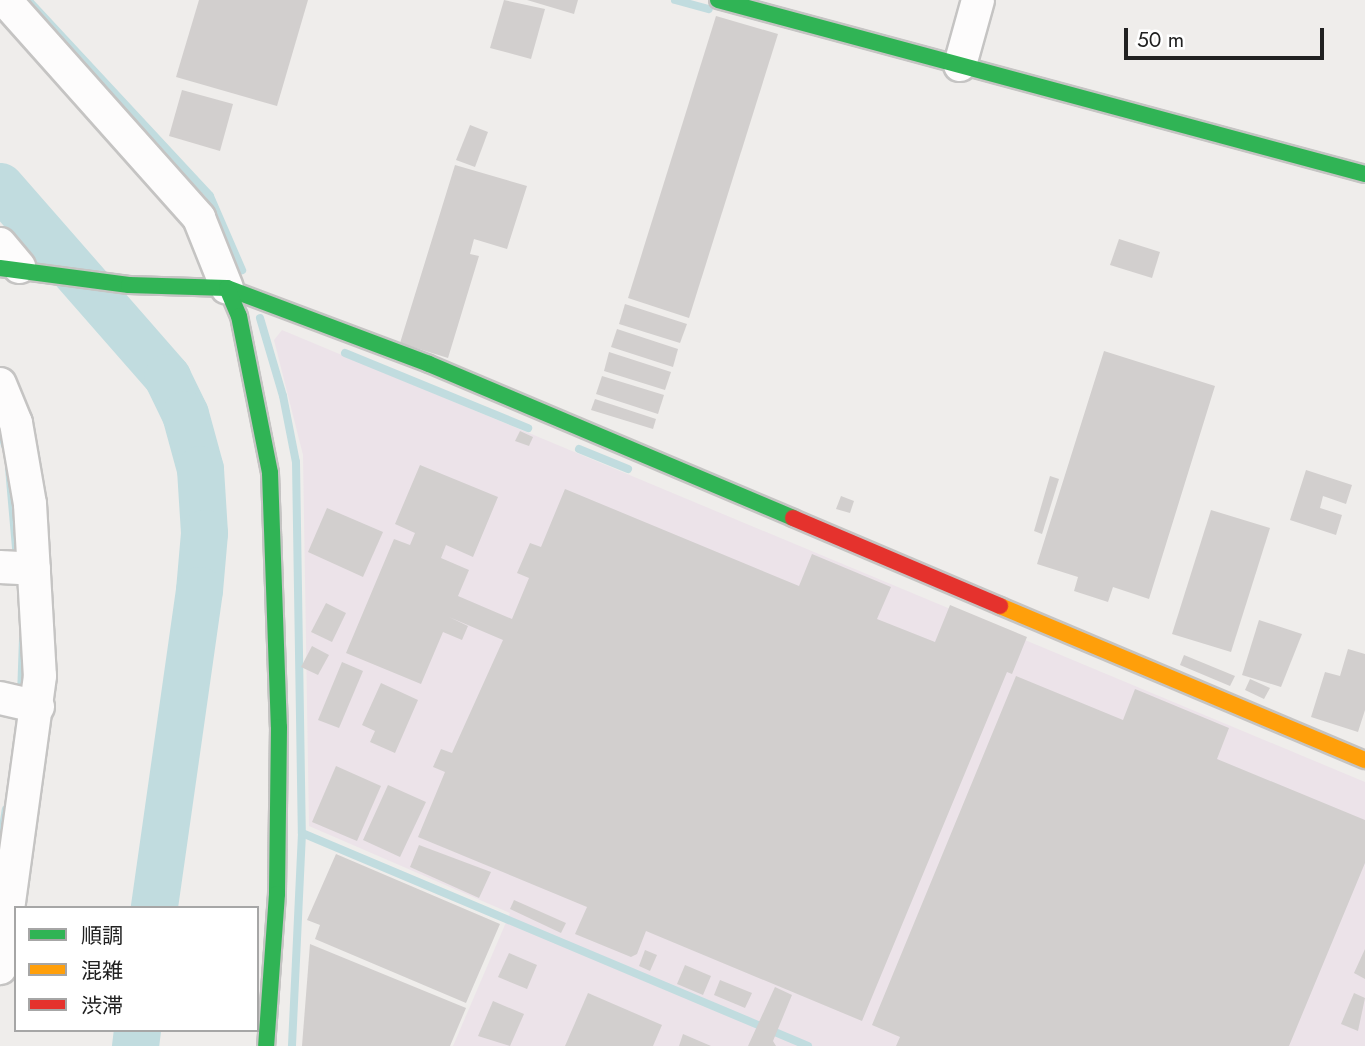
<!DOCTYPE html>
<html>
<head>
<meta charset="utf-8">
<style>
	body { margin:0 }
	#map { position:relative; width:1365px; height:1046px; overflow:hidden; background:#efedeb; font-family:Jost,"Noto Sans JP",sans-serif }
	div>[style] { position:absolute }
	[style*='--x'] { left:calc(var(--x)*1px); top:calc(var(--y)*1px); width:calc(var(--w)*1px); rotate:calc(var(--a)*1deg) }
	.industrial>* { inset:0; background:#ece3e9 }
	.stream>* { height:8px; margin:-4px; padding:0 4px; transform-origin:4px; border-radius:4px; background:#c1dcdf }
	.river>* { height:47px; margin:-23.5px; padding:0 23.5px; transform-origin:23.5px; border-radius:23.5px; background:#c1dcdf }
	.building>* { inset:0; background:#d2cfce }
	.roads { filter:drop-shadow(2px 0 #c5c4c3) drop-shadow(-2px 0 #c5c4c3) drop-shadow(0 2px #c5c4c3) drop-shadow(0 -2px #c5c4c3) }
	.street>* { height:32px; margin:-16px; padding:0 16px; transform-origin:16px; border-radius:16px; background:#fdfcfc }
	.fast>* { height:16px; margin:-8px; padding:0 8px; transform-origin:8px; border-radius:8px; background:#30b455 }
	.slow>* { height:16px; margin:-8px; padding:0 8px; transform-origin:8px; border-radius:8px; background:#ff9f0a }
	.jam>* { height:16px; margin:-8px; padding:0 8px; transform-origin:8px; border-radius:8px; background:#e5322d }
	span { translate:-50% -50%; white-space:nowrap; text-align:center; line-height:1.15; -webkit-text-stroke:6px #fff; paint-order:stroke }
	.legend { position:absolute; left:14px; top:906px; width:245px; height:126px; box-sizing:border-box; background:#fff; border:2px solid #a6a6a6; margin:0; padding:9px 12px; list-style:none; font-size:21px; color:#212121 }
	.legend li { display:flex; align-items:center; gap:14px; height:35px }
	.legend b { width:35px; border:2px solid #a6a6a6 }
	.scale { position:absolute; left:1124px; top:28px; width:200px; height:32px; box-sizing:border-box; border:4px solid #212121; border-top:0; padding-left:9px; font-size:21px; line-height:24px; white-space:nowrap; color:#212121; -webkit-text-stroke:5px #fff; paint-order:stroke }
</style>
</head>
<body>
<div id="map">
	<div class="industrial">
		<i style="clip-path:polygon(282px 330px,1365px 782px,1365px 1046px,453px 1046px,510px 913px,309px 826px,303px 455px,274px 340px)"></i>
	</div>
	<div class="stream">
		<i style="--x:28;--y:0;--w:267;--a:47.1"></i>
		<i style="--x:210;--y:196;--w:81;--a:66.6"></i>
		<i style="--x:675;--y:0;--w:35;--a:15"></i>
		<i style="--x:260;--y:318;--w:81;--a:73.6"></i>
		<i style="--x:283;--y:396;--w:67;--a:78.9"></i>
		<i style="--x:296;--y:462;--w:371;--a:89.1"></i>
		<i style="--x:302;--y:833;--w:213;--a:92.7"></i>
		<i style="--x:345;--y:353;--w:198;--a:22.3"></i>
		<i style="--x:0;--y:428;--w:18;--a:74"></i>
		<i style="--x:579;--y:449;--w:53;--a:22.2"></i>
		<i style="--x:9;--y:468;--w:92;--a:85"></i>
		<i style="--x:21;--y:696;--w:57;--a:-88"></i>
		<i style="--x:302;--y:833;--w:549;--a:22.83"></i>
		<i style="--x:0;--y:846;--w:37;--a:-81"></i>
	</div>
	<div class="river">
		<i style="--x:0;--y:186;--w:254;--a:48.8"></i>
		<i style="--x:167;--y:377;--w:41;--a:64.1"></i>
		<i style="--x:185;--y:414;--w:57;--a:74.7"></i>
		<i style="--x:200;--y:469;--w:64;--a:86.4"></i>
		<i style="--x:204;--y:533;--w:57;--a:95"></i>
		<i style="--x:199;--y:590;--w:321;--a:98.1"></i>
		<i style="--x:135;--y:1046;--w:16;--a:-83"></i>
	</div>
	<div class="building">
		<i style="clip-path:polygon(199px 0,308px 0,277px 106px,176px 77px)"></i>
		<i style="clip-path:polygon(504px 0,545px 9px,531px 59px,490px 48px)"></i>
		<i style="clip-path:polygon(527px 0,578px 0,574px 14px)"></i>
		<i style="clip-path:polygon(716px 16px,778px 34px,689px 318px,628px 298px)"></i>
		<i style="clip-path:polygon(182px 90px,233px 104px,220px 151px,169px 136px)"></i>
		<i style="clip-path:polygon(470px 125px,488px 132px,475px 167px,456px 160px)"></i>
		<i style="clip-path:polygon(455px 165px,527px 186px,507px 249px,474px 239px,470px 254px,479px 256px,448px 358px,400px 343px)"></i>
		<i style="clip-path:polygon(1119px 239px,1160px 252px,1152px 278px,1110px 265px)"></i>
		<i style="clip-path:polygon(625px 304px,687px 324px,680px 343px,619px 324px)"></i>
		<i style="clip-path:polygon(617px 329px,678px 349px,673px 367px,611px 347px)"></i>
		<i style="clip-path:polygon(1104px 351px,1215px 386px,1149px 599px,1113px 587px,1108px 602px,1074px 591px,1078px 577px,1037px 564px)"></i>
		<i style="clip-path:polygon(609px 352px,671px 372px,665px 390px,604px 371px)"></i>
		<i style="clip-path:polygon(602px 376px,664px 395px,658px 414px,596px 394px)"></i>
		<i style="clip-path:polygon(595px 399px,656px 419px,653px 429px,591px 410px)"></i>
		<i style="clip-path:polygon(520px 431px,533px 437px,529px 446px,515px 441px)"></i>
		<i style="clip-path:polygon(420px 465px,498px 497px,473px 557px,446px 545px,441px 558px,469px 570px,458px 596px,512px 619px,529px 578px,517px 573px,530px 543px,541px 547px,565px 489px,799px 586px,812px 554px,891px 587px,877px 619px,935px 642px,950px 605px,1027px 637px,1012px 674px,1007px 672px,862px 1021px,646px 931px,637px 954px,631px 957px,575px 934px,587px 907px,418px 837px,445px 772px,433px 767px,441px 749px,452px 753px,503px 640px,449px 617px,468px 626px,462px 640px,443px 632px,421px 684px,346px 653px,394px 539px,410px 545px,415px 533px,395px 524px)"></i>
		<i style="clip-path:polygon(1306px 470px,1352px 485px,1346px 504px,1323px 496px,1320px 508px,1342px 515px,1336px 535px,1290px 520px)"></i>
		<i style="clip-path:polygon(1050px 476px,1059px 479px,1042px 534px,1034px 531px)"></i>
		<i style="clip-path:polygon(841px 496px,854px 501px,850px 513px,836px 509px)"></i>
		<i style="clip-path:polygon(327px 508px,383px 532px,363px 577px,308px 552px)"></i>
		<i style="clip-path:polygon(1211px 510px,1270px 528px,1231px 652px,1172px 634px)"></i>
		<i style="clip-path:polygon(326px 603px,346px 613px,332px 642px,311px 632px)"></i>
		<i style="clip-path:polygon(1259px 620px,1302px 634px,1281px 687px,1242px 675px)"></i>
		<i style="clip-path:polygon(312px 646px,329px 655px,318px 675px,301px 667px)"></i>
		<i style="clip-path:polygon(1348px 649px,1365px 654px,1365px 710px,1358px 732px,1311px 717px,1325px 672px,1340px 676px)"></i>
		<i style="clip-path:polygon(1184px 655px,1235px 676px,1230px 686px,1180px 665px)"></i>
		<i style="clip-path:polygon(342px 662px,363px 671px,339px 728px,318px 720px)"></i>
		<i style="clip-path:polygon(1016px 676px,1123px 720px,1135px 689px,1229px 728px,1217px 759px,1365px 820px,1365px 863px,1289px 1046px,896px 1046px,900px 1037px,872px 1025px)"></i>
		<i style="clip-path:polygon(1250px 679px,1270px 688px,1264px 699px,1245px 690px)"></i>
		<i style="clip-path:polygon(381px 683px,418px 700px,395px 753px,370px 742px,375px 731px,362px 725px)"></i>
		<i style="clip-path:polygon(336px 766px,381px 786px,357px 841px,312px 822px)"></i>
		<i style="clip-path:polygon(388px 785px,426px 802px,400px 857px,363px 840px)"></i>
		<i style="clip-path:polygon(419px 845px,491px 872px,479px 898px,410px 867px)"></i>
		<i style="clip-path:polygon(336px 854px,500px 924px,466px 1003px,315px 939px,320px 925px,307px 920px)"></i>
		<i style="clip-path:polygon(514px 900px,566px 923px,561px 933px,510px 909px)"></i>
		<i style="clip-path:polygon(310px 944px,466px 1008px,450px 1046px,302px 1046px)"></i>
		<i style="clip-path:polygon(1365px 949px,1365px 979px,1354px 973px)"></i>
		<i style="clip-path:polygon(645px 950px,657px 955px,650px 971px,639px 966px)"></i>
		<i style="clip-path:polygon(509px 953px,537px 965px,527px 989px,498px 977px)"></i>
		<i style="clip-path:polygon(685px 965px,711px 976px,703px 995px,677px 984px)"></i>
		<i style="clip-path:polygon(720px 980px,752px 993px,745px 1008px,714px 995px)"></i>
		<i style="clip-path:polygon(775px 987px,792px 995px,773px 1041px,776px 1046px,748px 1046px)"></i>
		<i style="clip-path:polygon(588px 993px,662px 1025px,653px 1046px,565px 1046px)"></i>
		<i style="clip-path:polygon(1354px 993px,1365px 998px,1358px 1031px,1341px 1024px)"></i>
		<i style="clip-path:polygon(493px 1001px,524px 1014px,510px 1046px,478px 1036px)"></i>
		<i style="clip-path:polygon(683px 1034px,711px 1046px,679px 1046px)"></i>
	</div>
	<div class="roads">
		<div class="street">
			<i style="--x:5;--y:0;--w:292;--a:48.3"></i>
			<i style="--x:199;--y:218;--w:75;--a:68.2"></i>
			<i style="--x:960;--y:65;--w:67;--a:-74.5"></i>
			<i style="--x:0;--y:244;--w:30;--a:50"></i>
			<i style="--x:0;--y:384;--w:42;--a:67.7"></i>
			<i style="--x:16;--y:423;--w:82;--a:80.2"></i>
			<i style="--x:30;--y:504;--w:172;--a:86.7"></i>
			<i style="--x:40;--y:676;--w:295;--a:97.8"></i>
			<i style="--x:0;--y:567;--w:34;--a:3"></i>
			<i style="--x:0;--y:698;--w:39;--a:13"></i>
		</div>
		<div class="fast">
			<i style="--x:718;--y:0;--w:670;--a:15.05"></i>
			<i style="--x:0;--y:268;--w:130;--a:7.5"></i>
			<i style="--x:129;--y:285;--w:98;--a:1.8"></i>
			<i style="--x:227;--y:288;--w:216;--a:20.6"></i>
			<i style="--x:429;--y:364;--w:395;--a:22.9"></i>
			<i style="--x:227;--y:288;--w:30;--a:67"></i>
			<i style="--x:239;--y:316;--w:160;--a:78.8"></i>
			<i style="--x:270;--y:473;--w:254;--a:88"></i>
			<i style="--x:279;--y:727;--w:167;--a:90.7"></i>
			<i style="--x:277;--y:894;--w:152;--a:94.1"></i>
		</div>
		<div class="slow">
			<i style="--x:1000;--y:606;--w:396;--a:22.9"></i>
		</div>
		<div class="jam">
			<i style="--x:793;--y:518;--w:225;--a:23"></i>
		</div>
	</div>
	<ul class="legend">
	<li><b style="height:9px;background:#30b455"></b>順調</li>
	<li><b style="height:9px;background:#ff9f0a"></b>混雑</li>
	<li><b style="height:9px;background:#e5322d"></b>渋滞</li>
	</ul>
	<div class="scale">50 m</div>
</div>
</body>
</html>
